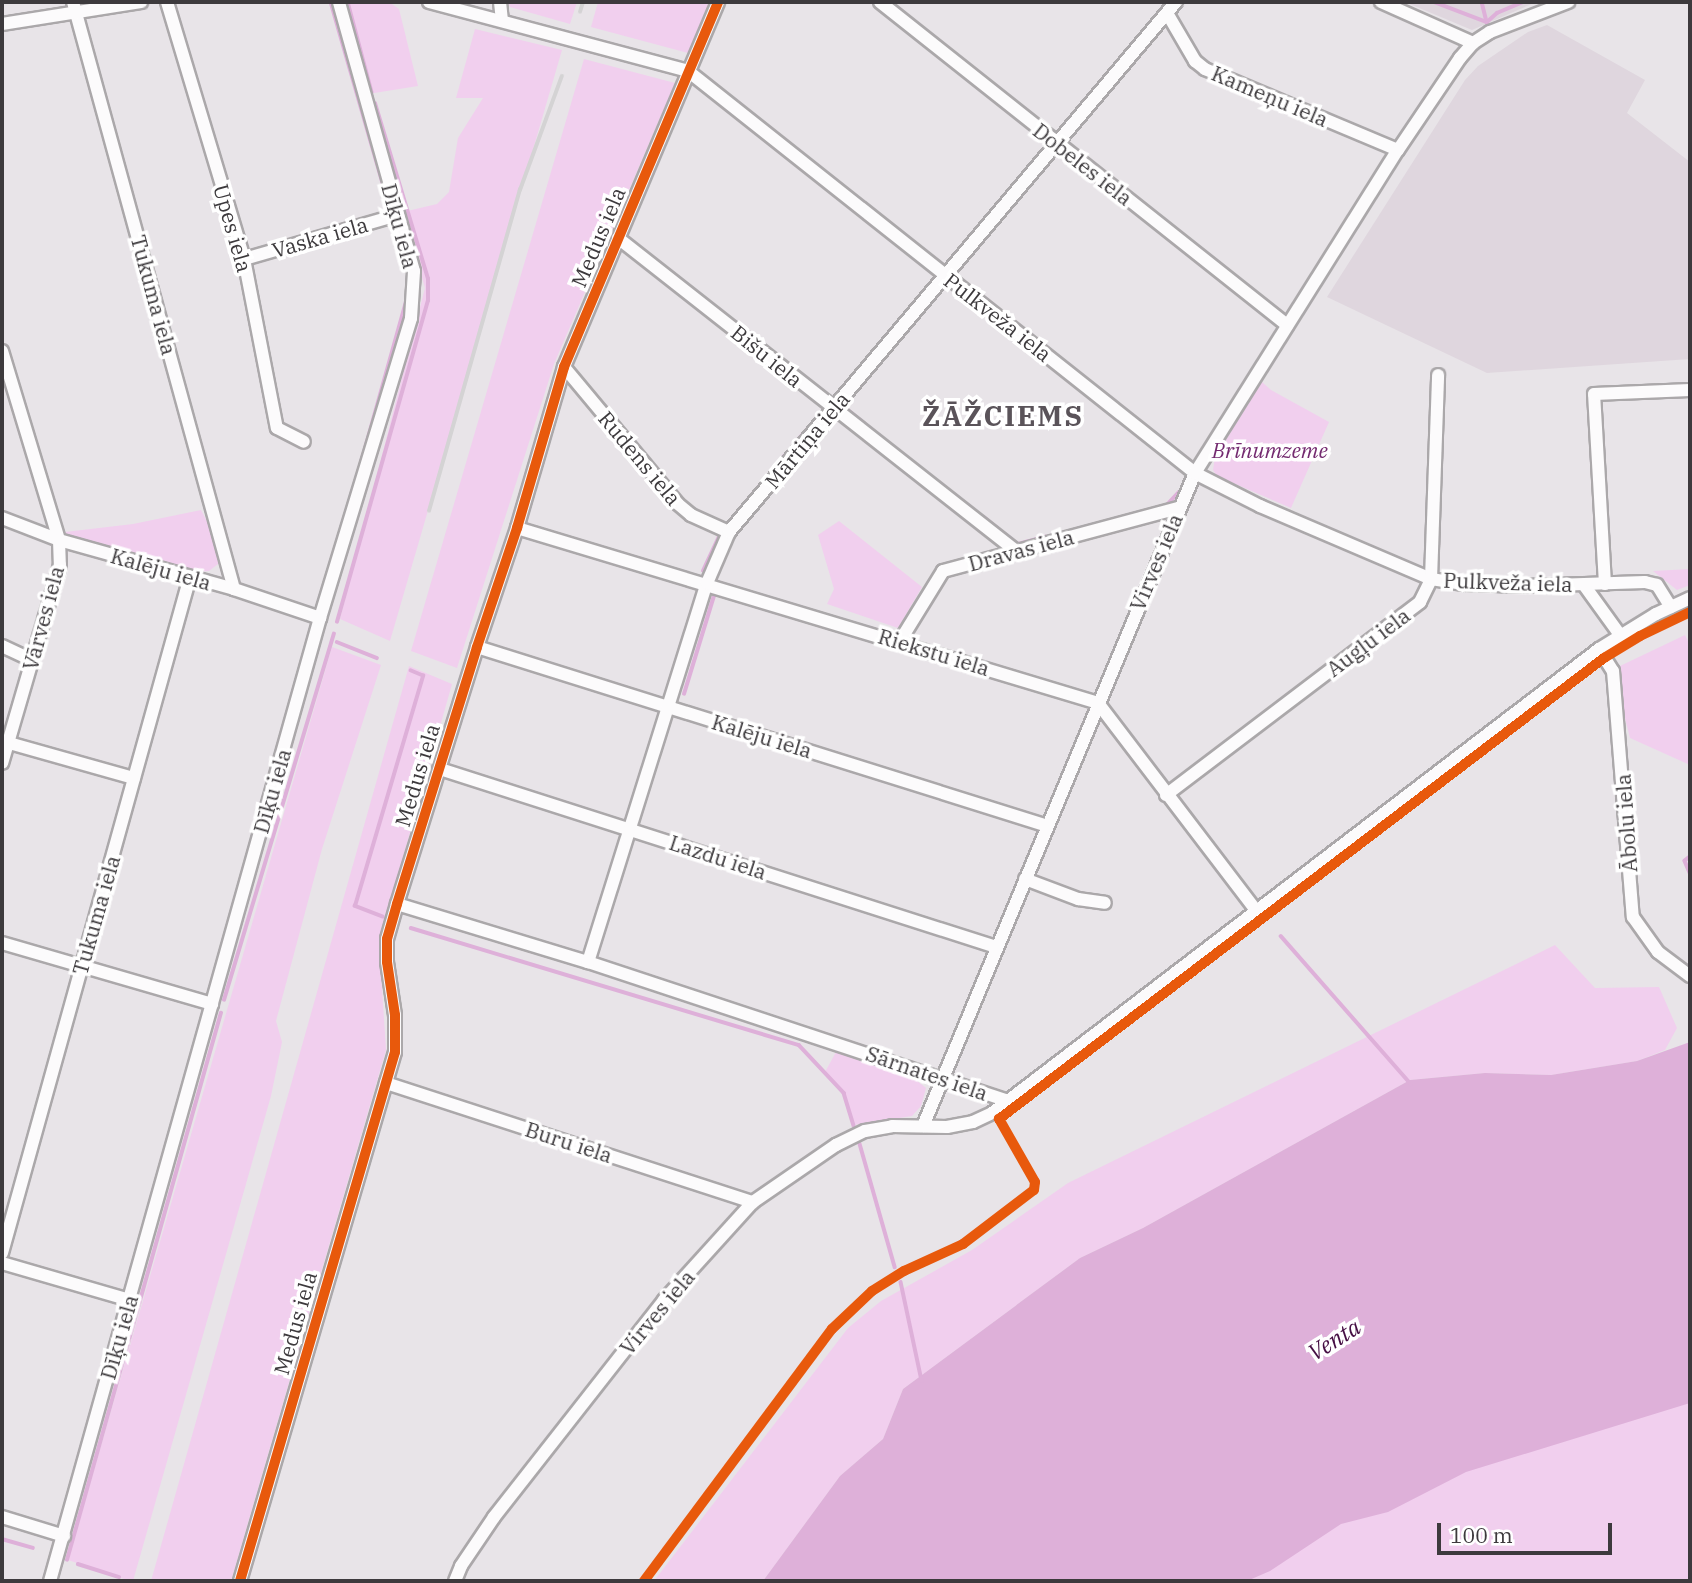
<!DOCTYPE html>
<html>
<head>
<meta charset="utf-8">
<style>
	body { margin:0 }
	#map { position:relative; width:1692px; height:1583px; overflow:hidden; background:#e8e4e8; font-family:"IBM Plex Serif",serif }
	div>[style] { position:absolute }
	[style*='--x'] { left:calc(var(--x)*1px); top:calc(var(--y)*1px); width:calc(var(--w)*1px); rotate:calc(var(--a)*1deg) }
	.built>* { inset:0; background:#dfd6de }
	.green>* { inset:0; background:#f1cfee }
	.water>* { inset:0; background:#deb0d9 }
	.stream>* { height:3.5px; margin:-1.75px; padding:0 1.75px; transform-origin:1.75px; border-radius:1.75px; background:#deb0d9 }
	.roads { filter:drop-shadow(2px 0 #aba8aa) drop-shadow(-2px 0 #aba8aa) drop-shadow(0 2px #aba8aa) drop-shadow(0 -2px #aba8aa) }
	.street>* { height:12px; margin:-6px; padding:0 6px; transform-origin:6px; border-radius:6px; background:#fcfbfc }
	.rail>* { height:3.5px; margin:-1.75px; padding:0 1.75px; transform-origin:1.75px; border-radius:1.75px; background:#d4d3d4 }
	.cycleway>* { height:10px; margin:-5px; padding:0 5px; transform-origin:5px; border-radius:5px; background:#e8590c }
	span { translate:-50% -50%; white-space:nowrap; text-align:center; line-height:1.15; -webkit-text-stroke:7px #fff; paint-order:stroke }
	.street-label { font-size:21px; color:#3d3a3d }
	.park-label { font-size:21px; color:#742b70; font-style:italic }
	.water-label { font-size:23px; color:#450e43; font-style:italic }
	.district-label { font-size:28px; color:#5a5359; font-weight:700; letter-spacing:2px }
	.frame { position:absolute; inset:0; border:4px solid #3d3a3d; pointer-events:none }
	.scale { position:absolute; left:1437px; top:1523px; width:175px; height:32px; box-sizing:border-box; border:4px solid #3d3a3d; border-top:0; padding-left:9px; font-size:21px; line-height:24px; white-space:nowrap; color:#3d3a3d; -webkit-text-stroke:5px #fff; paint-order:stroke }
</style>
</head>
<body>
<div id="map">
	<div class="built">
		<i style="clip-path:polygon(1405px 2px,1536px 2px,1472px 30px)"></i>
		<i style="clip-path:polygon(1547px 25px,1645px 80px,1627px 113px,1690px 162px,1690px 359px,1487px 373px,1327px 297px,1465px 80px,1478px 66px,1528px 32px)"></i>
	</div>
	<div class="green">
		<i style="clip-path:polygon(343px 2px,389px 2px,399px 9px,418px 86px,368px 94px)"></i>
		<i style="clip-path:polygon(508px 2px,577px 2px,570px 24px,510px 7px)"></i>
		<i style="clip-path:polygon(598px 2px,709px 2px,688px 53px,591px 27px)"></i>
		<i style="clip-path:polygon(475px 29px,562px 50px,390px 641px,340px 619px,425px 288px,403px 212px,437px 204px,449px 192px,458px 138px,483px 98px,456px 98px)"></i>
		<i style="clip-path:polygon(584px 59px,675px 83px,554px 364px,457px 668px,411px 651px)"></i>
		<i style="clip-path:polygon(1262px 382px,1271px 390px,1329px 422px,1291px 508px,1217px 476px,1213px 470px,1215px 457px)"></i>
		<i style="clip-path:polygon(201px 510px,213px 533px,219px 554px,218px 564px,209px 571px,195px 572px,67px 538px,65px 532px,133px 524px)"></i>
		<i style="clip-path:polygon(839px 521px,922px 587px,898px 628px,827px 604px,834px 589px,818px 535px)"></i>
		<i style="clip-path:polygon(1690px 569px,1690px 585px,1677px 590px,1653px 571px)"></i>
		<i style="clip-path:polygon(1685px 635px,1690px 645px,1690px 765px,1630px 738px,1624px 714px,1620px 666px)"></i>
		<i style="clip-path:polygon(332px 647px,381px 665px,322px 849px,276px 1021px,282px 1042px,271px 1096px,133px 1581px,130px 1581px,68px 1560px)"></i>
		<i style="clip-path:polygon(409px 666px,452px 684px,379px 942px,386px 1050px,231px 1581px,151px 1581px)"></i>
		<i style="clip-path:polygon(1555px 945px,1595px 988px,1659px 987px,1677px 1028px,1665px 1050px,1637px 1061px,1551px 1075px,1485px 1073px,1410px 1080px,1143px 1228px,1080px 1258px,903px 1389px,883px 1439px,840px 1476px,763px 1581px,654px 1581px,848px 1328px,881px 1301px,972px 1250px,1068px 1183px)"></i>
		<i style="clip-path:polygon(836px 1052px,916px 1080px,926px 1088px,921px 1106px,912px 1116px,854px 1125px,844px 1093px,825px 1072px)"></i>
		<i style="clip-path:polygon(1690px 1289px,1690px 1581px,1115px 1581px)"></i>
	</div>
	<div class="water">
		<i style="clip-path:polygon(1690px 1042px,1690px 1403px,1466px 1472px,1388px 1512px,1341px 1524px,1270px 1571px,1247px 1581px,763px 1581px,840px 1476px,883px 1439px,903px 1389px,1080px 1258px,1143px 1228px,1410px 1080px,1485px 1073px,1551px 1075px,1637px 1061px)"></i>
	</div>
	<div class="stream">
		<i style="--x:331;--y:2;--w:217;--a:74"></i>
		<i style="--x:348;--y:2;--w:93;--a:75.1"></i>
		<i style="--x:1434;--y:2;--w:57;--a:20.7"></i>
		<i style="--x:1482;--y:2;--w:21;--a:76"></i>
		<i style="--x:1487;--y:22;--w:13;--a:-42"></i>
		<i style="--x:1497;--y:13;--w:28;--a:-23"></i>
		<i style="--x:395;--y:226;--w:23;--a:75"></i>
		<i style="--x:847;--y:409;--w:71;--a:39.3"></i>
		<i style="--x:796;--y:442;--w:44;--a:-48.7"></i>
		<i style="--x:361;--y:463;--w:167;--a:-74.4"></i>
		<i style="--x:771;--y:471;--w:20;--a:-49"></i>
		<i style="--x:955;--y:495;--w:19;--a:39"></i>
		<i style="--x:1166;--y:506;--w:19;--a:-47"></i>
		<i style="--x:984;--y:517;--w:19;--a:39"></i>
		<i style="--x:726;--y:526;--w:55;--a:-50.2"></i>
		<i style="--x:1005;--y:534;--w:16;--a:38"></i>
		<i style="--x:1018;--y:544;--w:28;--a:-15"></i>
		<i style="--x:703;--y:571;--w:40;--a:-65"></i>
		<i style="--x:337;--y:622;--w:334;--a:-74.2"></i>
		<i style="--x:428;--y:301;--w:22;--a:-90"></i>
		<i style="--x:428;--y:279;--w:183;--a:-106.8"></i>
		<i style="--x:337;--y:642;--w:43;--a:21.8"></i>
		<i style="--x:684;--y:694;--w:102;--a:-73"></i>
		<i style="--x:1690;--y:857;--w:6;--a:141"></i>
		<i style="--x:1685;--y:861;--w:13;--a:67"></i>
		<i style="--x:383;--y:917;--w:30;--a:-159"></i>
		<i style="--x:355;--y:906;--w:240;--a:-73.5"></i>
		<i style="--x:423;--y:676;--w:13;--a:-157"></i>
		<i style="--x:411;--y:928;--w:405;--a:16.8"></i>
		<i style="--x:799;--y:1045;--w:66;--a:46.8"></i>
		<i style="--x:844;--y:1093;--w:34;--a:73"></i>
		<i style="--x:1281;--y:936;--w:197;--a:48.7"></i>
		<i style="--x:224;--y:1000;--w:382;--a:-73.3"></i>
		<i style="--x:860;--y:1144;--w:128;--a:74.1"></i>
		<i style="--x:901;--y:1282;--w:101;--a:78"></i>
		<i style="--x:2;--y:1539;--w:32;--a:16"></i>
		<i style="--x:67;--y:1560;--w:568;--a:-74.28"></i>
		<i style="--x:78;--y:1564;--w:43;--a:17.6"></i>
	</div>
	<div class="roads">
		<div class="street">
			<i style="--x:73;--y:2;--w:609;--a:74.66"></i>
			<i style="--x:167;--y:2;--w:268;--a:73.3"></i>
			<i style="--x:244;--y:259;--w:172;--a:79"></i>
			<i style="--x:277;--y:428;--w:30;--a:27"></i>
			<i style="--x:429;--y:2;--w:268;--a:14.9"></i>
			<i style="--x:688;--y:71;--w:647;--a:38.41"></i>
			<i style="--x:1195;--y:473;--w:73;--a:26.9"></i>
			<i style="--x:1260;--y:506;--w:186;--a:23.1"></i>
			<i style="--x:1431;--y:579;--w:33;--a:9"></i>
			<i style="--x:1464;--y:584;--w:59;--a:1.9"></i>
			<i style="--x:1523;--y:586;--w:122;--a:-1.9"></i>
			<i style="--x:1645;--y:582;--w:12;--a:14"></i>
			<i style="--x:1657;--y:585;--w:26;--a:58"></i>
			<i style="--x:500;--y:2;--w:19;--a:84"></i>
			<i style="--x:880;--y:2;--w:520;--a:38.44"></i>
			<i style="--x:1381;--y:2;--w:101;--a:24"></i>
			<i style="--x:1167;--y:13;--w:56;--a:59.7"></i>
			<i style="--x:1195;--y:61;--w:13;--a:39"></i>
			<i style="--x:1205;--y:69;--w:209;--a:22.8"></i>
			<i style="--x:2;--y:24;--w:141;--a:-9"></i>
			<i style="--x:618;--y:238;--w:506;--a:38.18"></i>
			<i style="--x:244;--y:259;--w:159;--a:-16"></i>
			<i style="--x:2;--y:351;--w:197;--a:73.2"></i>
			<i style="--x:59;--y:540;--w:25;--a:88"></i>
			<i style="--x:60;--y:565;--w:206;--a:106.3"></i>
			<i style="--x:564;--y:367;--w:178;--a:50.2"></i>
			<i style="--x:678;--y:504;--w:17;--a:40"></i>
			<i style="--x:691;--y:515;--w:42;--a:24.1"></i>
			<i style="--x:2;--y:518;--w:61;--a:21.1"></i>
			<i style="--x:59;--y:540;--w:182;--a:15.6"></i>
			<i style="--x:234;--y:589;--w:91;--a:18.6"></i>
			<i style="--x:517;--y:528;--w:607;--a:16.76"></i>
			<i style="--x:1098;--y:703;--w:263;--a:52.7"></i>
			<i style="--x:1605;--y:584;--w:190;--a:-93.3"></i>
			<i style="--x:1594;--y:394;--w:96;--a:-2.4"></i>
			<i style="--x:1584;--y:585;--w:62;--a:54.2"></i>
			<i style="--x:900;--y:641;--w:82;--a:-58.4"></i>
			<i style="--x:943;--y:571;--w:243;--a:-15"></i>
			<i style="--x:2;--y:646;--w:33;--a:25"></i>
			<i style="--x:477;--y:647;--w:598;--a:17.41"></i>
			<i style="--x:1599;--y:649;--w:26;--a:58"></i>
			<i style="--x:1613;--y:671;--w:247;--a:85.4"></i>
			<i style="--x:1633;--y:917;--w:43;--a:54.5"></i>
			<i style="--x:1658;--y:952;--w:40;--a:37"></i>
			<i style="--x:2;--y:741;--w:137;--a:15.7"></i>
			<i style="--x:440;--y:769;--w:584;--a:17.75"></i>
			<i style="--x:1166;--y:795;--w:319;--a:-37.2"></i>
			<i style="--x:1420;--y:602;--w:25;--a:-64"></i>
			<i style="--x:1431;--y:579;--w:204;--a:-88"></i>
			<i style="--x:1025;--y:879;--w:57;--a:20.7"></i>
			<i style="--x:1078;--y:899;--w:27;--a:8"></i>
			<i style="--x:397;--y:904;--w:200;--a:16.9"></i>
			<i style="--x:588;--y:962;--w:443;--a:18.3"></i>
			<i style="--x:2;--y:943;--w:219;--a:16.2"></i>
			<i style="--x:588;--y:962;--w:397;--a:-72.6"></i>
			<i style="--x:707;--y:583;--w:56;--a:-66.7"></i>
			<i style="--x:729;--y:532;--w:693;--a:-49.86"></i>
			<i style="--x:386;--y:1083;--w:386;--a:18"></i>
			<i style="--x:923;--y:1126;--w:707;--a:-67.39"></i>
			<i style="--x:1195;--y:473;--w:381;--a:-57.9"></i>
			<i style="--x:1398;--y:150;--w:111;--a:-56"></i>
			<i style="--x:1460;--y:58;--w:20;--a:-49"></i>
			<i style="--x:1473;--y:43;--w:20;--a:-33"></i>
			<i style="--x:1490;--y:32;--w:84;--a:-21"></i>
			<i style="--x:2;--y:1253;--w:702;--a:-74.46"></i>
			<i style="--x:2;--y:1263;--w:132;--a:16.2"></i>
			<i style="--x:2;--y:1517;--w:65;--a:17"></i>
			<i style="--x:50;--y:1581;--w:1000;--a:-74.34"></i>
			<i style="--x:320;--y:618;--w:313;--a:-73.1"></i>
			<i style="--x:411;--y:318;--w:47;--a:-86.3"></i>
			<i style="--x:414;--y:271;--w:279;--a:-105.6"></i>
			<i style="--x:240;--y:1581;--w:551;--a:-73.67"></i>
			<i style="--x:395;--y:1052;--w:37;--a:-90"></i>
			<i style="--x:395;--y:1015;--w:54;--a:-98.6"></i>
			<i style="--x:387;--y:962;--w:23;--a:-90"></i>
			<i style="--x:387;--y:939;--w:36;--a:-74"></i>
			<i style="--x:397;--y:904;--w:269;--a:-72.7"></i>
			<i style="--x:477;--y:647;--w:126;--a:-71.4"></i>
			<i style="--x:517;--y:528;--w:168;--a:-73.7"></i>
			<i style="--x:564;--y:367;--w:396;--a:-67.1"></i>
			<i style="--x:455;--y:1581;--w:16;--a:-68"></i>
			<i style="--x:461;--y:1566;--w:59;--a:-56"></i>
			<i style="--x:494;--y:1517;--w:276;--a:-51.9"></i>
			<i style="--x:664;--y:1300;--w:132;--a:-47.8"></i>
			<i style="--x:753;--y:1202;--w:101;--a:-34.5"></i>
			<i style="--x:836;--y:1145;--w:32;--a:-26"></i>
			<i style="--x:865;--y:1131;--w:27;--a:-10"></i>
			<i style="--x:892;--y:1126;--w:55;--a:1"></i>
			<i style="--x:947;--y:1127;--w:26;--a:-11"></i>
			<i style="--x:973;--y:1122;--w:21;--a:-25"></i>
			<i style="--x:992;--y:1113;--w:764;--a:-37.39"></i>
			<i style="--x:1599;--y:649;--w:67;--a:-31.6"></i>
			<i style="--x:1656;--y:614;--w:38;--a:-25"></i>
		</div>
	</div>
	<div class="rail">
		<i style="--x:580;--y:12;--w:10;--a:-73"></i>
		<i style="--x:429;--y:511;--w:334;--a:-74.2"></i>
		<i style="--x:520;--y:190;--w:121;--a:-69.8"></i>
	</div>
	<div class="cycleway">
		<i style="--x:240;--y:1581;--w:551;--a:-73.67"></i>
		<i style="--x:395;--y:1052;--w:37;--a:-90"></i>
		<i style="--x:395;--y:1015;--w:54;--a:-98.6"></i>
		<i style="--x:387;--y:962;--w:23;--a:-90"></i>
		<i style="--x:387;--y:939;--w:36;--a:-74"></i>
		<i style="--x:397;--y:904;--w:269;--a:-72.7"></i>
		<i style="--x:477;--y:647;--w:126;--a:-71.4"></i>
		<i style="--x:517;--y:528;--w:168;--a:-73.7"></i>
		<i style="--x:564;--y:367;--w:396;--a:-67.1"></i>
		<i style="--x:644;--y:1581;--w:314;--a:-53.3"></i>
		<i style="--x:832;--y:1329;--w:55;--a:-43.5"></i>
		<i style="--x:872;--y:1291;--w:38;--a:-32"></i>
		<i style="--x:904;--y:1271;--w:65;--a:-24.6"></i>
		<i style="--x:963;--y:1244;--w:89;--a:-37.3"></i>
		<i style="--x:1034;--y:1190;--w:8;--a:-83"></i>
		<i style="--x:1035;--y:1182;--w:73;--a:-119.7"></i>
		<i style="--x:999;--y:1119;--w:761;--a:-37.31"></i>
		<i style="--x:1604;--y:658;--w:42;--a:-31.4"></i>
		<i style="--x:1640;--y:636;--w:55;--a:-25.6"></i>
	</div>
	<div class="street-label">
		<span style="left:1270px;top:96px;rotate:23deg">Kameņu iela</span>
		<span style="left:1083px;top:164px;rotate:38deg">Dobeles iela</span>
		<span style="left:400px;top:226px;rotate:75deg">Dīķu iela</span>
		<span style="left:233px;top:228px;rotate:74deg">Upes iela</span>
		<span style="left:320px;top:237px;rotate:-16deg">Vaska iela</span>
		<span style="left:598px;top:237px;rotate:-67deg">Medus iela</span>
		<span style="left:154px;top:295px;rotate:75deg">Tukuma iela</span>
		<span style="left:998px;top:317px;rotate:38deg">Pulkveža iela</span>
		<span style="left:767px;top:356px;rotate:39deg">Bišu iela</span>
		<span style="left:807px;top:440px;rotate:-50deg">Mārtiņa iela</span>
		<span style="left:640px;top:458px;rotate:50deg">Rudens iela</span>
		<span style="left:1021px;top:550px;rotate:-15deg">Dravas iela</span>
		<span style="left:1156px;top:562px;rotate:-67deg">Virves iela</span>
		<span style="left:161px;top:569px;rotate:16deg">Kalēju iela</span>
		<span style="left:1508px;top:582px;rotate:2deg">Pulkveža iela</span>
		<span style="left:43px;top:618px;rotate:-75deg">Vārves iela</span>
		<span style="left:1368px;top:642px;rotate:-37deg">Augļu iela</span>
		<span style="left:934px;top:652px;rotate:17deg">Riekstu iela</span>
		<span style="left:762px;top:736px;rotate:17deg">Kalēju iela</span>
		<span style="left:417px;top:775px;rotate:-73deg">Medus iela</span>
		<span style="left:272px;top:791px;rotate:-74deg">Dīķu iela</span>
		<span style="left:1626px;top:823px;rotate:-94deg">Ābolu iela</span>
		<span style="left:718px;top:857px;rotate:18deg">Lazdu iela</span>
		<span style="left:96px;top:915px;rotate:-74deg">Tukuma iela</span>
		<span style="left:927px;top:1073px;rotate:19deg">Sārnates iela</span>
		<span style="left:569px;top:1142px;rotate:18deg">Buru iela</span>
		<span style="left:657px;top:1312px;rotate:-50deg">Virves iela</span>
		<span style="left:295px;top:1323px;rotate:-74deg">Medus iela</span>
		<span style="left:119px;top:1337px;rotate:-74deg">Dīķu iela</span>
	</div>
	<div class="park-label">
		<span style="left:1270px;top:450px">Brīnumzeme</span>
	</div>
	<div class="water-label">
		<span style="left:1334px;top:1339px;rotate:-32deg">Venta</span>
	</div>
	<div class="district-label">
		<span style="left:1003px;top:416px">ŽĀŽCIEMS</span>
	</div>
	<div class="frame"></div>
	<div class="scale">100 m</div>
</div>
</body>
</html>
